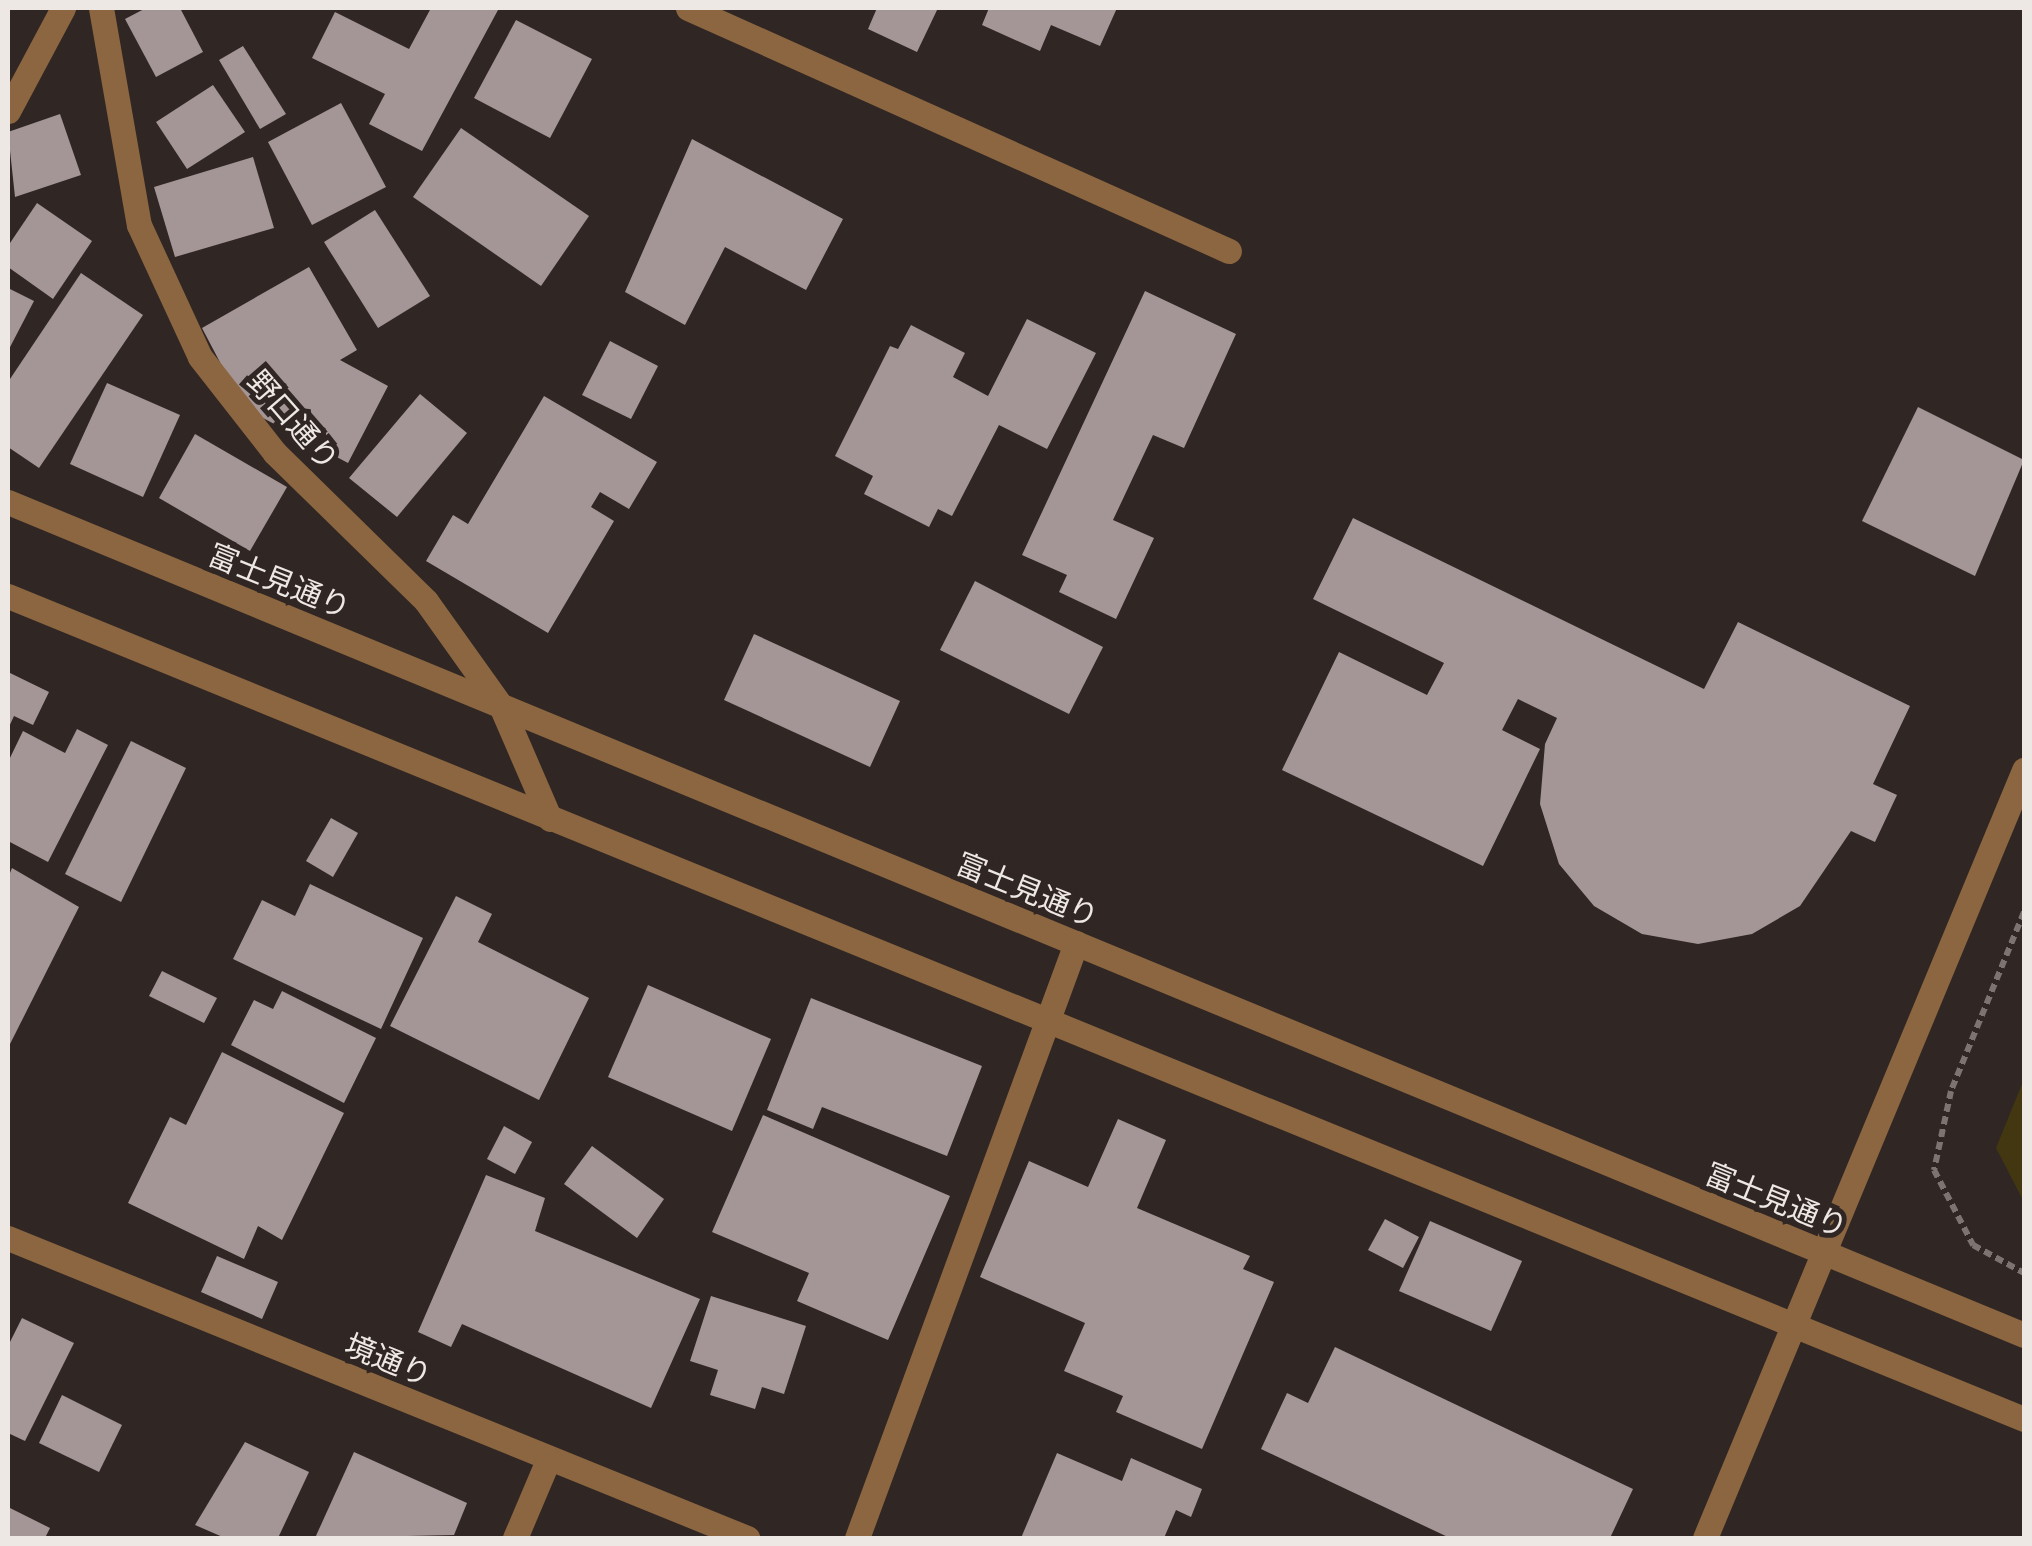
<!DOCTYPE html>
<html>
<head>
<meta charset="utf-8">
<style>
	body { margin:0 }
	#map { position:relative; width:2032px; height:1546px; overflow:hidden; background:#302623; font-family:Georgia,"Noto Sans JP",serif }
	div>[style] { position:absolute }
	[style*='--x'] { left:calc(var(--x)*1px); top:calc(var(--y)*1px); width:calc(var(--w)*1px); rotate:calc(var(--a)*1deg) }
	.green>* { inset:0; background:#423711 }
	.building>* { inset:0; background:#a49697 }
	.path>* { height:6px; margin-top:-3px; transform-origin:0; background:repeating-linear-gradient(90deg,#7d7471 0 8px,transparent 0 13px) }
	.minor>* { height:25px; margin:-12.5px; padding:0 12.5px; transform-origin:12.5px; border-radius:12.5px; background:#8b6640 }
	span { translate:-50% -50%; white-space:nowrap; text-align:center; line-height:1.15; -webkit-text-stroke:10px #302623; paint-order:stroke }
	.street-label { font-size:30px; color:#eee8e5 }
	.frame { position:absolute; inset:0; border:10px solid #eee8e5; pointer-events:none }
</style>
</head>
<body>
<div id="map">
	<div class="green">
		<i style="clip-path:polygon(2024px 1079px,2024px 1202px,1996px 1148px)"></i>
	</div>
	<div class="building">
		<i style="clip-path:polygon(146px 8px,180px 8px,203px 52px,156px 77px,125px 19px)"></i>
		<i style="clip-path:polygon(431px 8px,498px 10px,422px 151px,369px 124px,385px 94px,312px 58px,335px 12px,409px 49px)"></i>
		<i style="clip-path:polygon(877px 8px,938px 8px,917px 52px,868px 29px)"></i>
		<i style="clip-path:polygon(989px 8px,1117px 8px,1100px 46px,1051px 25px,1040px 51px,982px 25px)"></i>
		<i style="clip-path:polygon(516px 20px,592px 59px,550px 138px,474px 98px)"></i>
		<i style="clip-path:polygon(243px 46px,286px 114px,260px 129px,219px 60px)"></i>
		<i style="clip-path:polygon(213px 85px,245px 132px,187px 169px,156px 122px)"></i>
		<i style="clip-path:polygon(341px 103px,386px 187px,312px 225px,268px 142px)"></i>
		<i style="clip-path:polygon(60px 114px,81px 175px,15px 197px,8px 132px)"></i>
		<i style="clip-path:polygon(461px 128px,589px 216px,541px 286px,413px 197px)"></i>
		<i style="clip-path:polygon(692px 139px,843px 219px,806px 290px,725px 247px,685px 325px,625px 292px)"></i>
		<i style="clip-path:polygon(253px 157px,274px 228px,175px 257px,154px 187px)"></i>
		<i style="clip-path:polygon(37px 203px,92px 241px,53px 299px,8px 267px,8px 246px)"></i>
		<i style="clip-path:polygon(375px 210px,430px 296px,378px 328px,324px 242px)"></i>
		<i style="clip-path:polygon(309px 267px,357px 350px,340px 360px,388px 386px,348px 463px,244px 408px,202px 328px)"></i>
		<i style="clip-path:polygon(81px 273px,143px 315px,39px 468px,8px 447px,8px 382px)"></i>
		<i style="clip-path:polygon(8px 288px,34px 301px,8px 351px)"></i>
		<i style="clip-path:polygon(1145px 291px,1236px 334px,1184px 448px,1153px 435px,1113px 520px,1154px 538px,1116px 619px,1059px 592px,1067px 575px,1022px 555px)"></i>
		<i style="clip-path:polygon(1027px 319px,1096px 353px,1047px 449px,999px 425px,952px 516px,938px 509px,929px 527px,864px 494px,873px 476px,835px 456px,890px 346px,898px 349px,911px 325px,965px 353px,953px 377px,988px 396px)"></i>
		<i style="clip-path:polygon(610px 341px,658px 366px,631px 419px,582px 395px)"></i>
		<i style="clip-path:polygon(107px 383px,180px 415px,143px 497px,70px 464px)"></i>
		<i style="clip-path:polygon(420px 394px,467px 433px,397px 517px,349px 478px)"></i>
		<i style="clip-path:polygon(544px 396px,657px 462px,629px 509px,600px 492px,591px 507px,614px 521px,548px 633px,426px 561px,453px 515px,468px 524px)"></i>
		<i style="clip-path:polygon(1918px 407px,2024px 460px,1975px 576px,1862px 521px)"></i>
		<i style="clip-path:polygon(195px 434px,287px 487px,250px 551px,159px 498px)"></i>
		<i style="clip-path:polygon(1353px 518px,1704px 689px,1738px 622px,1910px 706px,1873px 784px,1897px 795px,1875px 842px,1851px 831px,1800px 906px,1752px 934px,1698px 944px,1642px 934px,1594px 906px,1559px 864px,1540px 804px,1545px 744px,1557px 718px,1518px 699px,1502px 730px,1540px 749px,1483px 866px,1282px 770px,1339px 652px,1427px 695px,1444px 663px,1313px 599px)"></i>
		<i style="clip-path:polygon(975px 581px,1103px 647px,1069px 714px,940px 650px)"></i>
		<i style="clip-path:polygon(754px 634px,900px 701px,870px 767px,724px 700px)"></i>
		<i style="clip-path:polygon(8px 672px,49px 692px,33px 725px,14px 716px,8px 729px)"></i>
		<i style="clip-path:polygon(77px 729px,108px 745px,48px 862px,8px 841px,8px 762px,23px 731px,65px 753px)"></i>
		<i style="clip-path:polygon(131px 741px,186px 768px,121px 902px,65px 874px)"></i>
		<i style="clip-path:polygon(331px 818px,358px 833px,333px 877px,306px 861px)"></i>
		<i style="clip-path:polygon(12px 868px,79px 907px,8px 1048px,8px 878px)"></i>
		<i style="clip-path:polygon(310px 884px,423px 938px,381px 1029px,233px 959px,262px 900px,295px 916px)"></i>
		<i style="clip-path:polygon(456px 896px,492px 914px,478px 942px,589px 998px,539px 1100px,390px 1026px)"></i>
		<i style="clip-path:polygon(162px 971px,217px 998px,204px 1023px,149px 996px)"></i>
		<i style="clip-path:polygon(648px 985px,771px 1039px,732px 1131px,608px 1077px)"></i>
		<i style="clip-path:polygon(282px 991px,376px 1038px,344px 1103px,231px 1045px,254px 1000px,273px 1009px)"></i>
		<i style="clip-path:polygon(811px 998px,982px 1066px,947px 1156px,822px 1107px,813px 1129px,767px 1110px)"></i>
		<i style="clip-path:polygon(222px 1052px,344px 1113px,282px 1240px,258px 1226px,244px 1259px,128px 1203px,170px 1117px,186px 1125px)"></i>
		<i style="clip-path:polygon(763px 1115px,950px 1196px,888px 1340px,797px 1301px,809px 1273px,712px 1232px)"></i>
		<i style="clip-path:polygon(1118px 1119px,1166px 1140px,1137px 1208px,1250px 1256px,1243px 1269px,1274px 1282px,1202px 1449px,1116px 1412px,1123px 1396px,1064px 1371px,1085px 1323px,980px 1277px,1029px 1161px,1088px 1187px)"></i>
		<i style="clip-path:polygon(504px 1126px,532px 1142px,515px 1174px,487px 1159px)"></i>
		<i style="clip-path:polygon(592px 1146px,664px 1199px,637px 1238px,564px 1184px)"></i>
		<i style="clip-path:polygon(486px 1175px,545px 1198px,535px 1231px,700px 1299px,651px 1408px,462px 1324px,451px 1347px,418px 1332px)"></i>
		<i style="clip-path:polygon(1385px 1219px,1419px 1237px,1403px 1268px,1368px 1250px)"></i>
		<i style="clip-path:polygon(1430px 1221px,1522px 1261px,1491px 1331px,1399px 1291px)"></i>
		<i style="clip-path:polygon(217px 1256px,278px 1282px,262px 1319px,201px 1292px)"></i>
		<i style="clip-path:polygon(711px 1296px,806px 1326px,784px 1394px,762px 1387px,755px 1409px,710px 1395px,718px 1370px,690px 1361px)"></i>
		<i style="clip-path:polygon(22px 1318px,74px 1343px,25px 1441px,8px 1433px,8px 1346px)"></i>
		<i style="clip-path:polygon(1335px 1347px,1633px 1489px,1610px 1538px,1450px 1538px,1261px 1449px,1287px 1393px,1308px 1403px)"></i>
		<i style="clip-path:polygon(62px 1395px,122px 1425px,99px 1472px,39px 1443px)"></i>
		<i style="clip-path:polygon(245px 1442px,309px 1472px,278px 1538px,225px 1538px,195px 1525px)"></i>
		<i style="clip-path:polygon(354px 1452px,467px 1503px,454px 1535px,315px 1538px)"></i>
		<i style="clip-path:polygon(1057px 1453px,1122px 1481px,1131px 1458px,1202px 1489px,1191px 1517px,1176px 1510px,1164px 1538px,1021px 1538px)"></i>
		<i style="clip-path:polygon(8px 1507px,50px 1528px,45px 1538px,8px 1538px)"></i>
	</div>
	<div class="path">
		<i style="--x:2024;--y:912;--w:193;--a:112.2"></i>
		<i style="--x:1951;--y:1091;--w:81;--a:102.1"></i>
		<i style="--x:1934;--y:1170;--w:85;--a:62.5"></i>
		<i style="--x:1973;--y:1245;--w:58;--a:28.8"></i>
	</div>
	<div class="minor">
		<i style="--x:101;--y:8;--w:220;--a:80.1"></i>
		<i style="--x:139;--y:225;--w:145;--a:65.2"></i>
		<i style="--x:200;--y:357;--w:122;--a:52"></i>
		<i style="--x:275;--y:453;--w:211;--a:44.4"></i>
		<i style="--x:426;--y:601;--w:129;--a:54.5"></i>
		<i style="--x:501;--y:706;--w:123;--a:66.6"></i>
		<i style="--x:688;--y:8;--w:593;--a:24.19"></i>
		<i style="--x:8;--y:111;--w:117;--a:-61.9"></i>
		<i style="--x:8;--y:502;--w:2181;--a:22.45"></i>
		<i style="--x:8;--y:596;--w:2178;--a:22.21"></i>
		<i style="--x:8;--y:1238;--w:798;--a:22.09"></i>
		<i style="--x:515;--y:1538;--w:87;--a:-67"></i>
		<i style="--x:857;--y:1538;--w:634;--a:-69.79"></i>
		<i style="--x:1705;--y:1538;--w:832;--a:-67.44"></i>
	</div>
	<div class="street-label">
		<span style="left:295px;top:419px;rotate:49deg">野口通り</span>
		<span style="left:280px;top:579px;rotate:22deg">富士見通り</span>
		<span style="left:1028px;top:888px;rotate:22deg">富士見通り</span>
		<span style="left:1777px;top:1198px;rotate:22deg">富士見通り</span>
		<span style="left:389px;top:1358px;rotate:22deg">境通り</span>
	</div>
	<div class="frame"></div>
</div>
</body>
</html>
